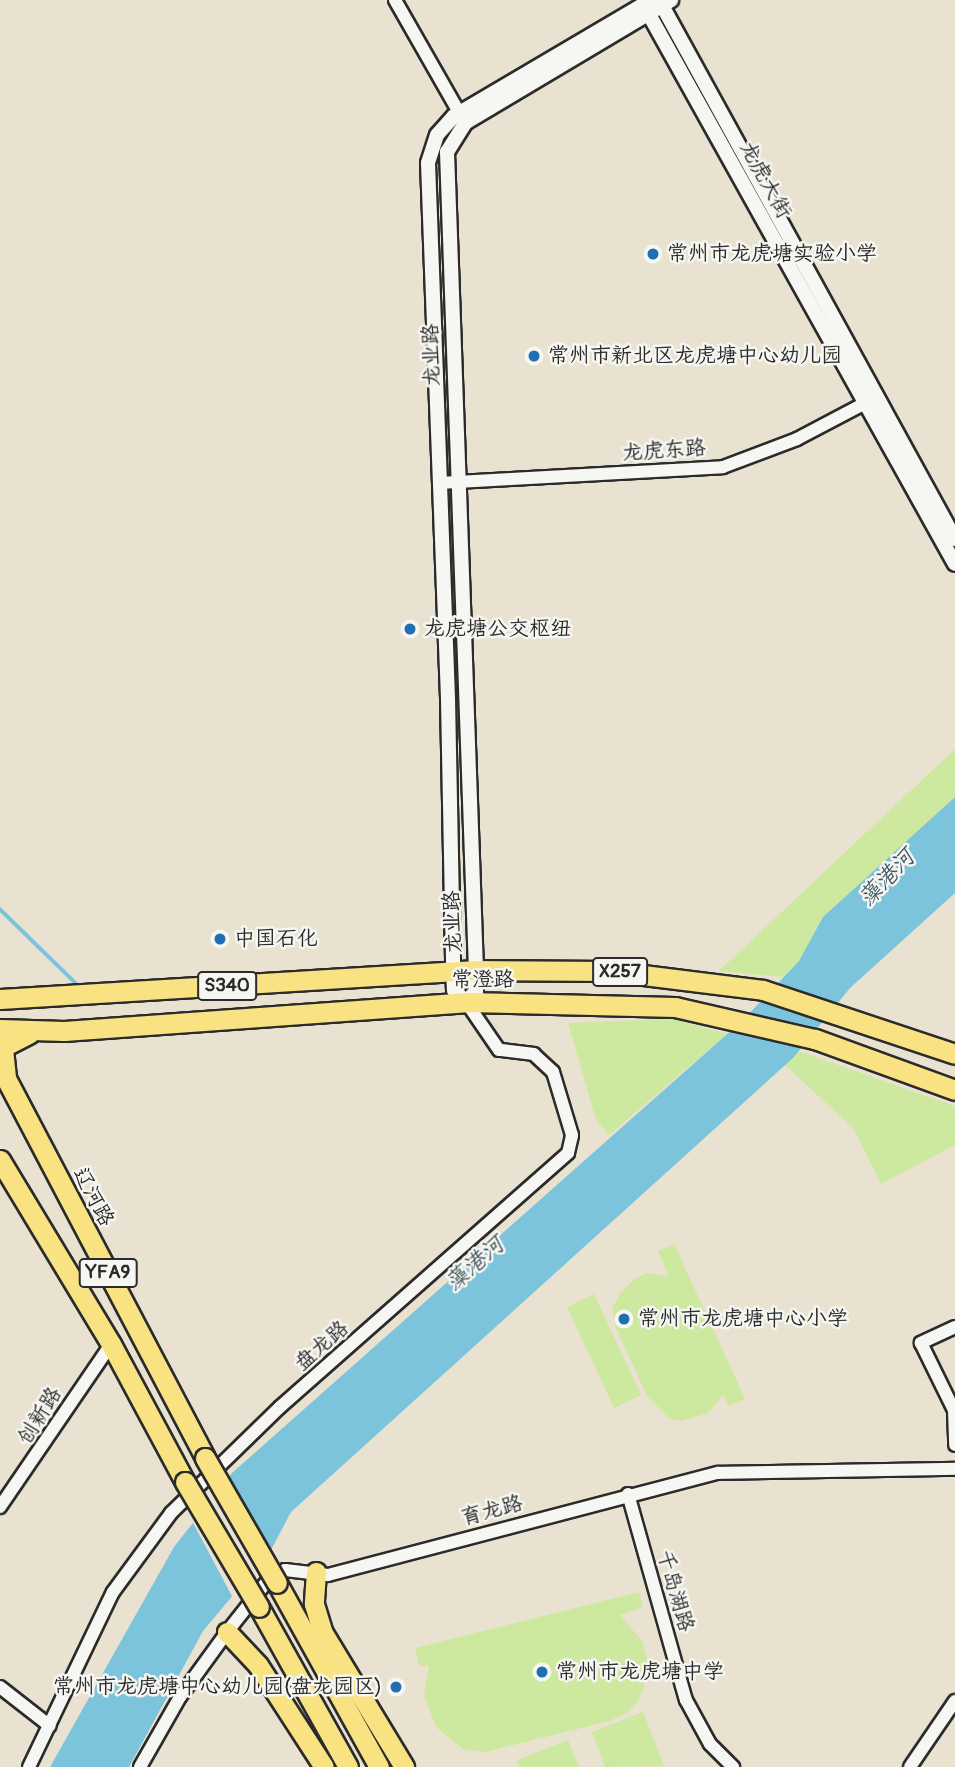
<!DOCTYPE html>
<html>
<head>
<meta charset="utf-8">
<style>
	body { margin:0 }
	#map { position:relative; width:955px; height:1767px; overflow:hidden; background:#e9e2d0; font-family:Pangolin,"LXGW WenKai TC",sans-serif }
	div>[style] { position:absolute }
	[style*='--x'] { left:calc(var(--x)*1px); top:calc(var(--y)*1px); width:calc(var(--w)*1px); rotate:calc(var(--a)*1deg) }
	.green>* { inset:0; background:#cde89f }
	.water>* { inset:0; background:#7bc4db }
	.pier>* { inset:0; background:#e9e2d0 }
	.stream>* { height:3.5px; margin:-1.75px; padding:0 1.75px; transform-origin:1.75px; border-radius:1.75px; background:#7bc4db }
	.roads { filter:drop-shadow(2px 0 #2b2b2b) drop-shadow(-2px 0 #2b2b2b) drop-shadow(0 2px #2b2b2b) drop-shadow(0 -2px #2b2b2b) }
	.minor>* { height:12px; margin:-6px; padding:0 6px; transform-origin:6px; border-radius:6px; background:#f6f6f2 }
	.tertiary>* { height:14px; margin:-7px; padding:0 7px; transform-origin:7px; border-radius:7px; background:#f6f6f2 }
	.primary>* { height:19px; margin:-9.5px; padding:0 9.5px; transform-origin:9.5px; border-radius:9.5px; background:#f8e281 }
	.bridges { filter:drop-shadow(2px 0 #2b2b2b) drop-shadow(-2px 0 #2b2b2b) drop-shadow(0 2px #2b2b2b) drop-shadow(0 -2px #2b2b2b) }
	.primary-bridge>* { height:19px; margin:-9.5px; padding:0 9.5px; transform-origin:9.5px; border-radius:9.5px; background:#f8e281 }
	.dots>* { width:19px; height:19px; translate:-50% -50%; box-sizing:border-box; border:4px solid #f6f6f2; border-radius:50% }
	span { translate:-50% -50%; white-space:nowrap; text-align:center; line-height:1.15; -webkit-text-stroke:5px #f6f6f2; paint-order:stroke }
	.shield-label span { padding:2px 5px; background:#f6f6f2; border:2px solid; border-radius:5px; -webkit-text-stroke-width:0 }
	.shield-label { font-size:19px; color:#2b2b2b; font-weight:700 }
	.street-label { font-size:21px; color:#2b2b2b }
	.poi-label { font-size:21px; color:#2b2b2b }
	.left { translate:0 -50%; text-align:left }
	.right { translate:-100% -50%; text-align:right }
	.water-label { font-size:23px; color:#435960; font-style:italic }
</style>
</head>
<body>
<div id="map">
	<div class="green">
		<i style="clip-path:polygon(955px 749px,955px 797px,823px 917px,799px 961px,783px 977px,719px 971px)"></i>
		<i style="clip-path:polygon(673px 1019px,727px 1034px,609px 1135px,596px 1120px,568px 1023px)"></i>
		<i style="clip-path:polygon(798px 1051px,955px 1106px,955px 1145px,881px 1184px,854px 1129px,785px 1065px)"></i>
		<i style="clip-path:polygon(674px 1244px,745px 1399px,729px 1406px,723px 1395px,708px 1413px,682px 1421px,670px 1419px,647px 1396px,615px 1326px,613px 1308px,620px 1293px,636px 1278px,648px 1273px,669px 1277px,658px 1251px)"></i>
		<i style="clip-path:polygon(594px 1294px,641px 1395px,614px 1408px,567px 1307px)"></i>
		<i style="clip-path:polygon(639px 1592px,643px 1608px,620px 1615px,642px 1641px,650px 1668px,639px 1700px,628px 1712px,610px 1721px,485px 1752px,463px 1749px,436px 1727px,424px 1695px,429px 1665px,419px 1666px,415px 1648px)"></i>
		<i style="clip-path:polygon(643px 1712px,664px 1766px,605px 1767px,592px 1732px)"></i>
		<i style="clip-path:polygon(568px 1740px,579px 1767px,520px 1767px,517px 1760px)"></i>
	</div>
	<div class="water">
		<i style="clip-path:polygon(955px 797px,955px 893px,850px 988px,793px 1058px,291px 1512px,271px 1550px,203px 1631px,129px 1767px,50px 1767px,174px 1547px,232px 1473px,743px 1020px,799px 961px,823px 917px)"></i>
	</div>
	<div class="pier">
		<i style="clip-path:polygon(226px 1475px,269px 1558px,234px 1600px,191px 1519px)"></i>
	</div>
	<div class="stream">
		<i style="--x:0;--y:909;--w:110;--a:44.3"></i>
	</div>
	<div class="roads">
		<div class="minor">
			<i style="--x:395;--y:0;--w:139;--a:60.3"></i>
			<i style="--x:439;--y:483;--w:284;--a:-3.2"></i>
			<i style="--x:723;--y:467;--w:79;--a:-20.7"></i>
			<i style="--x:797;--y:439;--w:86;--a:-27.8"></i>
			<i style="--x:955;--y:1327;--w:38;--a:155"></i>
			<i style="--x:921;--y:1343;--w:75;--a:63.8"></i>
			<i style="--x:954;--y:1410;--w:35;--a:88"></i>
			<i style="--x:628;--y:1494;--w:214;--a:74.3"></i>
			<i style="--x:686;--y:1700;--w:50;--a:61.4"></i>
			<i style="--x:710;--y:1744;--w:33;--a:45"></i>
			<i style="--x:0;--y:1507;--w:197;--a:-55.7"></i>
			<i style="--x:0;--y:1687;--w:63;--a:38"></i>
			<i style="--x:29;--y:1767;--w:194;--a:-64.4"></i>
			<i style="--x:113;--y:1592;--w:98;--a:-53.7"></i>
			<i style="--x:171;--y:1513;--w:152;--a:-44.2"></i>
			<i style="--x:280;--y:1407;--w:384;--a:-41.4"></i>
			<i style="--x:568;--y:1153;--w:18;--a:-77"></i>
			<i style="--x:572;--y:1135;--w:66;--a:-106.8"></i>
			<i style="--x:553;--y:1072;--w:26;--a:-137"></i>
			<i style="--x:534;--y:1054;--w:35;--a:-173"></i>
			<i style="--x:499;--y:1050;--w:58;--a:-124.5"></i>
			<i style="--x:140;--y:1767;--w:81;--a:-60.3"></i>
			<i style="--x:180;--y:1697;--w:80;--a:-54.1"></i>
			<i style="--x:227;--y:1632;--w:66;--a:-51.7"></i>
			<i style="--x:268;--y:1580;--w:20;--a:-30"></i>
			<i style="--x:285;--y:1570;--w:43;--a:6.6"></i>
			<i style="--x:328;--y:1575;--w:403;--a:-14.7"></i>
			<i style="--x:718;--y:1473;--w:237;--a:-1"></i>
			<i style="--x:910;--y:1767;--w:80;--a:-55.7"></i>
		</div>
		<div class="tertiary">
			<i style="--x:651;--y:0;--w:229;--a:149.5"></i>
			<i style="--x:454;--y:116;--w:25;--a:132"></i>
			<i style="--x:437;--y:135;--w:29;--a:108"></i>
			<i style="--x:428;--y:163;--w:536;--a:87.86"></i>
			<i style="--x:448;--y:699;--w:272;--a:88.9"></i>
			<i style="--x:453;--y:971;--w:19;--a:87"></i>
			<i style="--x:454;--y:990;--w:17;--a:45"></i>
			<i style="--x:466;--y:1002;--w:15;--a:-48"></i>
			<i style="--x:476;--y:991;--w:21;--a:-90"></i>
			<i style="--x:476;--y:970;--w:819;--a:-92.03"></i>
			<i style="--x:447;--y:152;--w:34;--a:-58"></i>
			<i style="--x:465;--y:123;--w:240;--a:-30.8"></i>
			<i style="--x:659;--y:0;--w:615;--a:61.23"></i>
			<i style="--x:646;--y:9;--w:635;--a:60.89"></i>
		</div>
		<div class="primary">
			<i style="--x:0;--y:999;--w:477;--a:-3.5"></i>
			<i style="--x:476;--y:970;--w:135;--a:0.4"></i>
			<i style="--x:611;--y:971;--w:153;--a:7.1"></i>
			<i style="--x:763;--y:990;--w:202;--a:18.4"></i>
			<i style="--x:0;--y:1029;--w:64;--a:1.8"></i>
			<i style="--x:64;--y:1031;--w:403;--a:-4.1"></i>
			<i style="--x:466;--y:1002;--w:209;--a:1.4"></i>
			<i style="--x:675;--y:1007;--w:144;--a:12.9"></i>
			<i style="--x:815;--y:1039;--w:149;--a:20"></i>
			<i style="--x:0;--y:1067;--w:441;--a:62.3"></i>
			<i style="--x:6;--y:1077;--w:30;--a:-96"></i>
			<i style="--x:3;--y:1047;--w:29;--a:-27"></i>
			<i style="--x:0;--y:1160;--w:215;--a:58.9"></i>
			<i style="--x:111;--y:1344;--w:157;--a:61.8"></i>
			<i style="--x:316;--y:1572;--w:32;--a:94"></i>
			<i style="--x:314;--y:1604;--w:30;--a:73"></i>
			<i style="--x:323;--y:1633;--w:157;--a:58.8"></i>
			<i style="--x:277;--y:1583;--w:210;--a:61"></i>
			<i style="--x:259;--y:1607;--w:183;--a:60.9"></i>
			<i style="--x:227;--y:1632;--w:45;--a:46.8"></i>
			<i style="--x:258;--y:1665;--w:121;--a:57.1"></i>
		</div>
	</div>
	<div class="bridges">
		<div class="primary-bridge">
			<i style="--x:205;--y:1458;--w:144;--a:60.1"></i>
			<i style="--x:185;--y:1482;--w:145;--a:59.4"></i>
		</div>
	</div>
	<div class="dots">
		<i style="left:653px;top:254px;background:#1f6fb2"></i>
		<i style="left:534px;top:356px;background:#1f6fb2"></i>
		<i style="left:410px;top:629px;background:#1f6fb2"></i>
		<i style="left:220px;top:939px;background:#1f6fb2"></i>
		<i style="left:624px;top:1319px;background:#1f6fb2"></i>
		<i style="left:542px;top:1672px;background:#1f6fb2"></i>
		<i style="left:396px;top:1687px;background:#1f6fb2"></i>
	</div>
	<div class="shield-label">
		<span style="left:620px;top:972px">X257</span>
		<span style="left:227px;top:986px">S340</span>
		<span style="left:108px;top:1273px">YFA9</span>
	</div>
	<div class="street-label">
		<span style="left:765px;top:180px;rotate:61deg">龙虎大街</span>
		<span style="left:432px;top:355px;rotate:-92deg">龙业路</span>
		<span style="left:664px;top:451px;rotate:-4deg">龙虎东路</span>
		<span style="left:453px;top:922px;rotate:-92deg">龙业路</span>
		<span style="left:483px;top:980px">常澄路</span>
		<span style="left:93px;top:1197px;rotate:62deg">辽河路</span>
		<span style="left:322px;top:1346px;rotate:-41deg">盘龙路</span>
		<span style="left:40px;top:1416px;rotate:-58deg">创新路</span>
		<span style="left:492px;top:1511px;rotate:-15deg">育龙路</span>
		<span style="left:675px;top:1591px;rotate:74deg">千岛湖路</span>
	</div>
	<div class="poi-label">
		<span class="left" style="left:667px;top:254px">常州市龙虎塘实验小学</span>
		<span class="left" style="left:548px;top:356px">常州市新北区龙虎塘中心幼儿园</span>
		<span class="left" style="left:424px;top:629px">龙虎塘公交枢纽</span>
		<span class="left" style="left:234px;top:939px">中国石化</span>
		<span class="left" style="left:638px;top:1319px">常州市龙虎塘中心小学</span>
		<span class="left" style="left:556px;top:1672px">常州市龙虎塘中学</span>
		<span class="right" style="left:382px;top:1687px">常州市龙虎塘中心幼儿园(盘龙园区)</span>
	</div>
	<div class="water-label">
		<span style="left:887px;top:878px;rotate:-46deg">藻港河</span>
		<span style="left:475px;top:1264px;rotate:-41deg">藻港河</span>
	</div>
</div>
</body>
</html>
